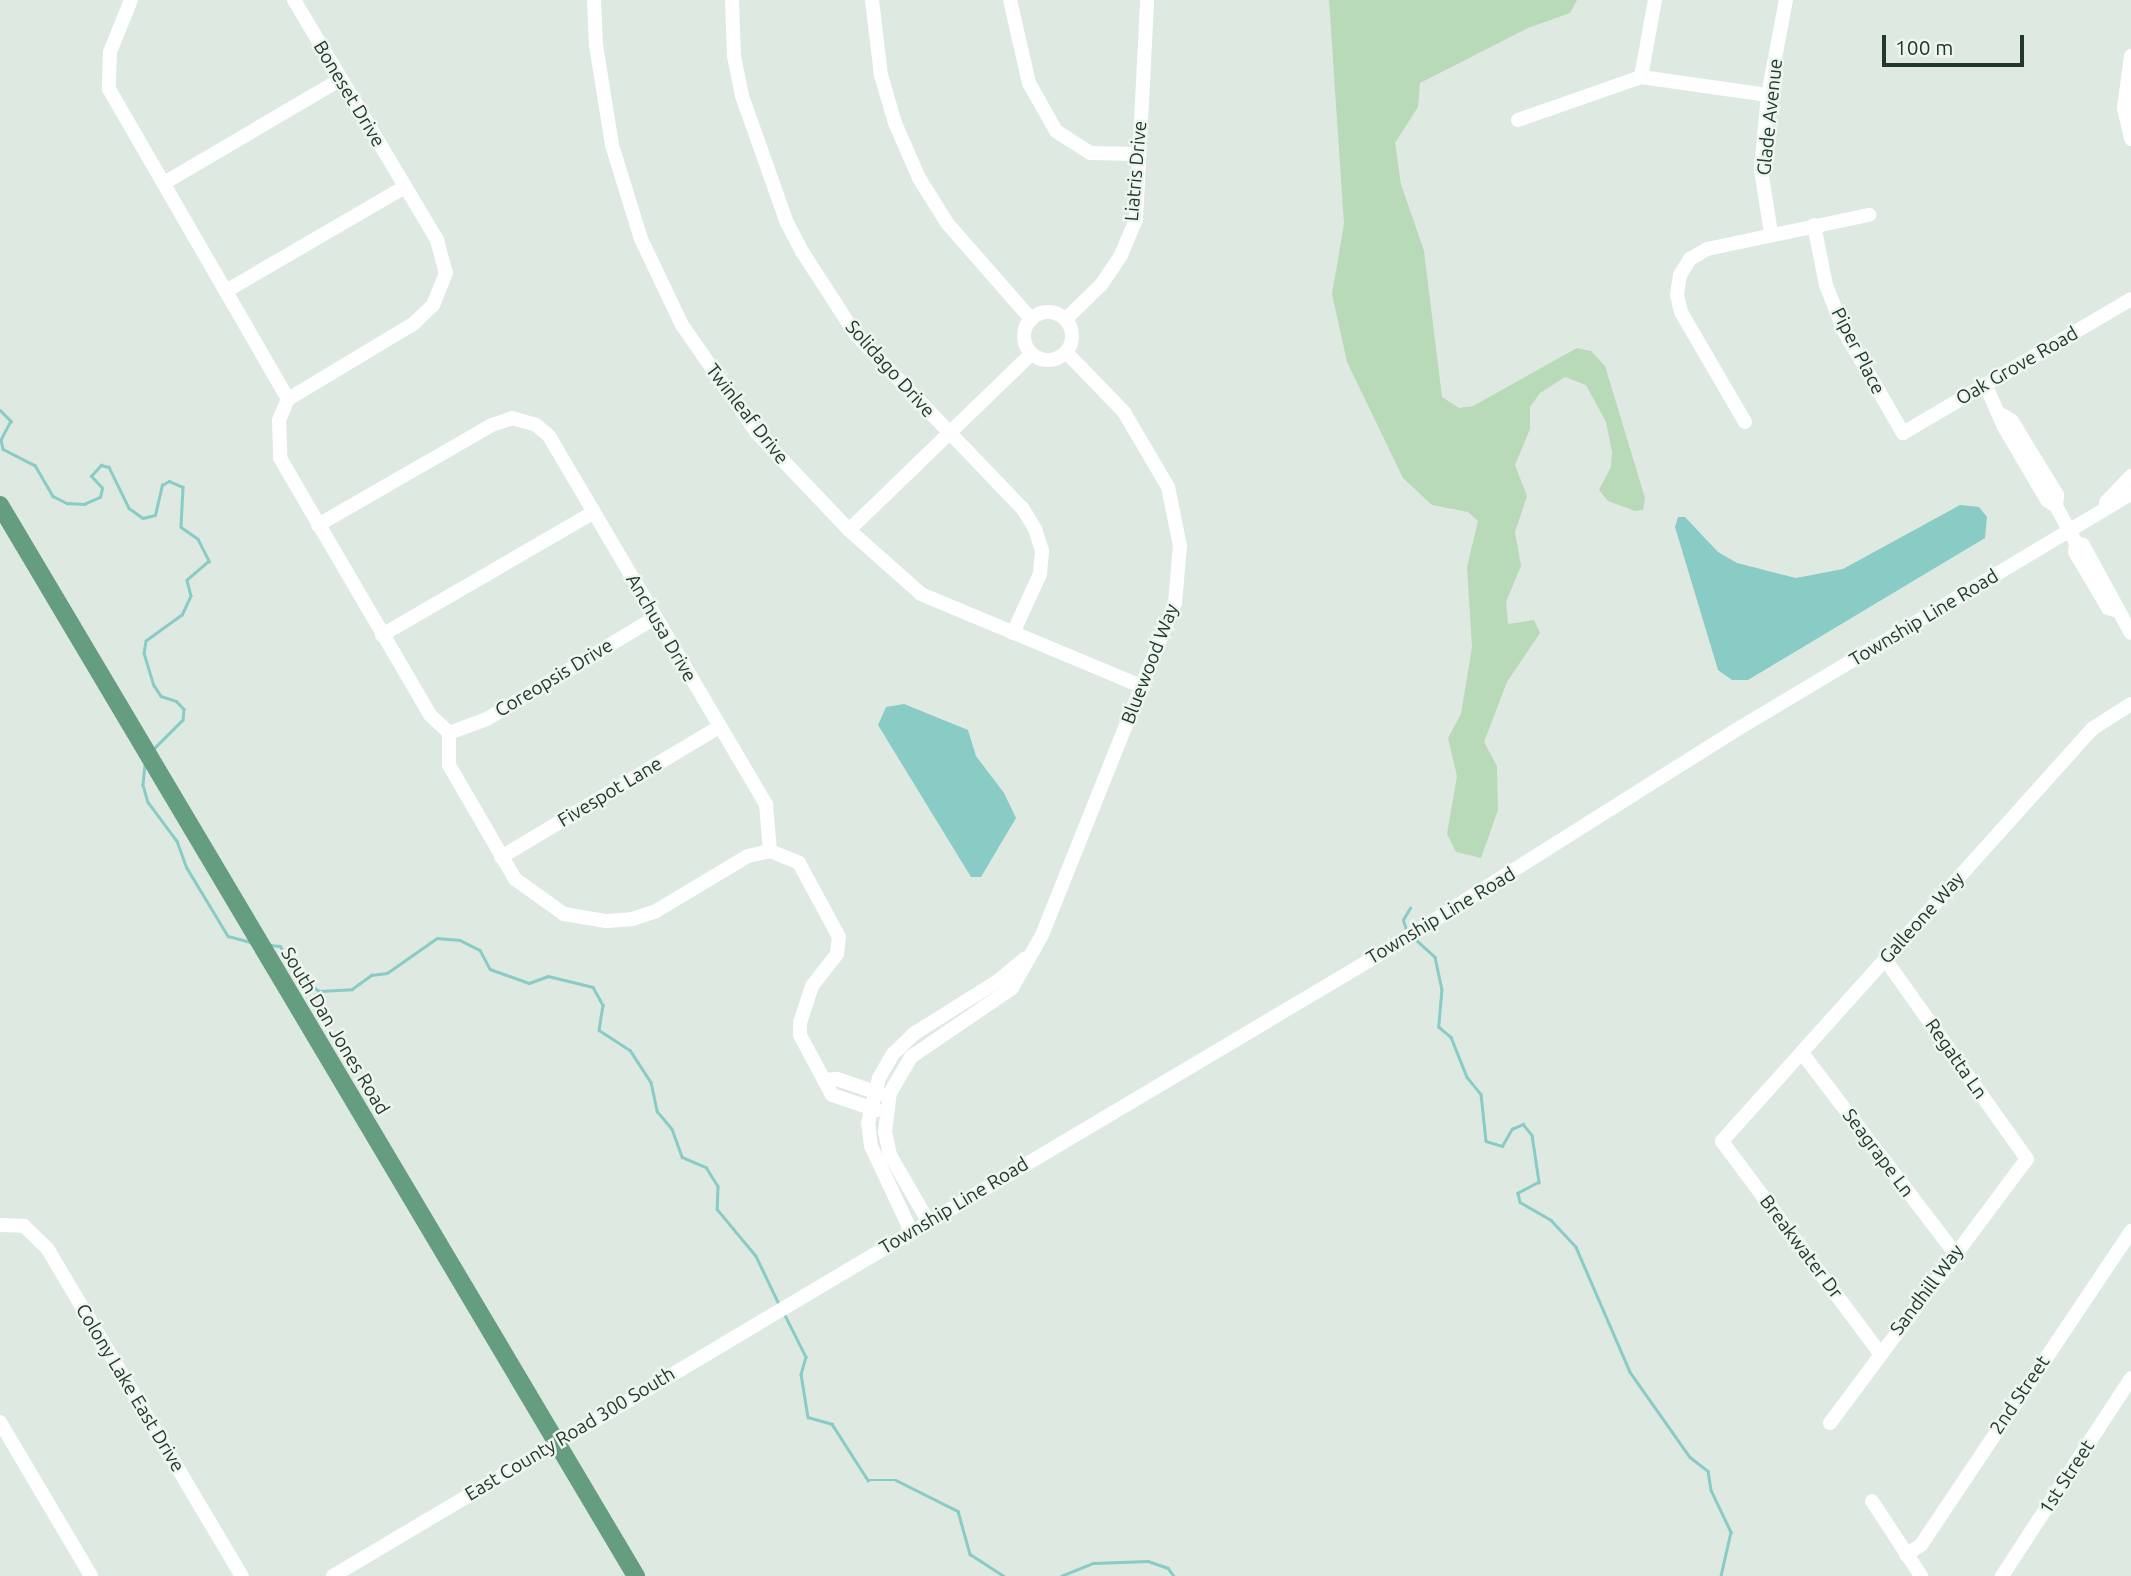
<!DOCTYPE html>
<html>
<head>
<meta charset="utf-8">
<style>
	body { margin:0 }
	#map { position:relative; width:2131px; height:1576px; overflow:hidden; background:#dee9e2; font-family:Ubuntu,sans-serif }
	div>[style] { position:absolute }
	[style*='--x'] { left:calc(var(--x)*1px); top:calc(var(--y)*1px); width:calc(var(--w)*1px); rotate:calc(var(--a)*1deg) }
	.green>* { inset:0; background:#b8dab8 }
	.water>* { inset:0; background:#88ccc5 }
	.stream>* { height:2.5px; margin:-1.25px; padding:0 1.25px; transform-origin:1.25px; border-radius:1.25px; background:#88ccc5 }
	.minor>* { height:14px; margin:-7px; padding:0 7px; transform-origin:7px; border-radius:7px; background:#fff }
	.minor>.ring { margin:-7px; padding:0; box-sizing:content-box; background:none; border:14px solid #fff; border-radius:50% }
	.major>* { height:18px; margin:-9px; padding:0 9px; transform-origin:9px; border-radius:9px; background:#659d80 }
	span { translate:-50% -50%; white-space:nowrap; text-align:center; line-height:1.15; -webkit-text-stroke:5px #eff6f0; paint-order:stroke }
	.street-label { font-size:19px; color:#21382c }
	.scale { position:absolute; left:1882px; top:35px; width:142px; height:32px; box-sizing:border-box; border:4px solid #21382c; border-top:0; padding-left:9px; font-size:21px; line-height:24px; white-space:nowrap; color:#21382c; -webkit-text-stroke:5px #eff6f0; paint-order:stroke }
</style>
</head>
<body>
<div id="map">
	<div class="green">
		<i style="clip-path:polygon(1329px 0,1577px 0,1570px 13px,1528px 28px,1420px 83px,1418px 107px,1395px 143px,1401px 184px,1424px 251px,1442px 397px,1459px 408px,1473px 406px,1577px 348px,1591px 351px,1605px 366px,1645px 498px,1643px 510px,1635px 511px,1608px 501px,1599px 490px,1611px 467px,1612px 452px,1606px 422px,1586px 385px,1565px 377px,1540px 393px,1530px 407px,1530px 429px,1515px 465px,1527px 496px,1515px 532px,1521px 566px,1506px 602px,1508px 624px,1534px 620px,1540px 633px,1507px 682px,1484px 742px,1497px 766px,1498px 810px,1481px 858px,1456px 852px,1447px 834px,1457px 776px,1448px 738px,1461px 714px,1472px 647px,1467px 567px,1478px 521px,1468px 512px,1432px 505px,1403px 478px,1347px 362px,1332px 294px,1344px 224px)"></i>
	</div>
	<div class="water">
		<i style="clip-path:polygon(1960px 505px,1979px 507px,1987px 517px,1985px 538px,1748px 680px,1732px 680px,1718px 670px,1675px 527px,1678px 517px,1685px 517px,1718px 552px,1737px 563px,1796px 578px,1843px 569px)"></i>
		<i style="clip-path:polygon(904px 704px,968px 730px,976px 756px,1004px 793px,1016px 818px,981px 877px,971px 877px,878px 725px,886px 707px)"></i>
	</div>
	<div class="stream">
		<i style="--x:0;--y:410;--w:16;--a:45"></i>
		<i style="--x:11;--y:421;--w:21;--a:118"></i>
		<i style="--x:1;--y:440;--w:9;--a:77"></i>
		<i style="--x:3;--y:449;--w:36;--a:27"></i>
		<i style="--x:35;--y:465;--w:36;--a:60"></i>
		<i style="--x:53;--y:496;--w:16;--a:27"></i>
		<i style="--x:67;--y:503;--w:17;--a:3"></i>
		<i style="--x:84;--y:504;--w:17;--a:-24"></i>
		<i style="--x:100;--y:497;--w:9;--a:-77"></i>
		<i style="--x:102;--y:488;--w:16;--a:-133"></i>
		<i style="--x:91;--y:476;--w:15;--a:-48"></i>
		<i style="--x:101;--y:465;--w:8;--a:14"></i>
		<i style="--x:109;--y:467;--w:46;--a:64"></i>
		<i style="--x:129;--y:508;--w:17;--a:36"></i>
		<i style="--x:143;--y:518;--w:12;--a:-14"></i>
		<i style="--x:155;--y:515;--w:31;--a:-77"></i>
		<i style="--x:162;--y:485;--w:8;--a:-30"></i>
		<i style="--x:169;--y:481;--w:15;--a:23"></i>
		<i style="--x:183;--y:487;--w:40;--a:92.9"></i>
		<i style="--x:181;--y:527;--w:21;--a:35"></i>
		<i style="--x:198;--y:539;--w:25;--a:63"></i>
		<i style="--x:209;--y:561;--w:29;--a:139"></i>
		<i style="--x:187;--y:580;--w:16;--a:76"></i>
		<i style="--x:191;--y:596;--w:21;--a:115"></i>
		<i style="--x:182;--y:615;--w:44;--a:144.2"></i>
		<i style="--x:146;--y:641;--w:12;--a:99"></i>
		<i style="--x:144;--y:653;--w:34;--a:73"></i>
		<i style="--x:154;--y:685;--w:13;--a:58"></i>
		<i style="--x:161;--y:696;--w:16;--a:18"></i>
		<i style="--x:176;--y:701;--w:11;--a:45"></i>
		<i style="--x:184;--y:709;--w:11;--a:95"></i>
		<i style="--x:183;--y:720;--w:42;--a:135"></i>
		<i style="--x:145;--y:765;--w:20;--a:96"></i>
		<i style="--x:143;--y:785;--w:18;--a:74"></i>
		<i style="--x:148;--y:802;--w:49;--a:53.4"></i>
		<i style="--x:177;--y:841;--w:29;--a:70"></i>
		<i style="--x:187;--y:868;--w:79;--a:58.9"></i>
		<i style="--x:228;--y:936;--w:23;--a:15"></i>
		<i style="--x:1406;--y:930;--w:10;--a:-107"></i>
		<i style="--x:1403;--y:920;--w:14;--a:-60"></i>
		<i style="--x:1413;--y:937;--w:30;--a:42"></i>
		<i style="--x:1435;--y:957;--w:33;--a:78"></i>
		<i style="--x:1442;--y:989;--w:38;--a:95"></i>
		<i style="--x:1439;--y:1027;--w:16;--a:40"></i>
		<i style="--x:1451;--y:1037;--w:43;--a:68.2"></i>
		<i style="--x:1467;--y:1077;--w:22;--a:51"></i>
		<i style="--x:1481;--y:1094;--w:47;--a:83.9"></i>
		<i style="--x:1486;--y:1141;--w:17;--a:17"></i>
		<i style="--x:1502;--y:1146;--w:20;--a:-60"></i>
		<i style="--x:1512;--y:1129;--w:12;--a:-24"></i>
		<i style="--x:1523;--y:1124;--w:14;--a:51"></i>
		<i style="--x:1532;--y:1135;--w:48;--a:81.5"></i>
		<i style="--x:1539;--y:1182;--w:24;--a:152"></i>
		<i style="--x:1518;--y:1193;--w:9;--a:77"></i>
		<i style="--x:1520;--y:1202;--w:36;--a:30"></i>
		<i style="--x:1551;--y:1220;--w:37;--a:47"></i>
		<i style="--x:1576;--y:1247;--w:136;--a:66.6"></i>
		<i style="--x:1630;--y:1372;--w:104;--a:54.8"></i>
		<i style="--x:1690;--y:1457;--w:23;--a:38"></i>
		<i style="--x:1708;--y:1471;--w:19;--a:81"></i>
		<i style="--x:1711;--y:1490;--w:47;--a:64.5"></i>
		<i style="--x:1731;--y:1532;--w:45;--a:102.8"></i>
		<i style="--x:270;--y:945;--w:10;--a:6"></i>
		<i style="--x:280;--y:946;--w:37;--a:55"></i>
		<i style="--x:301;--y:976;--w:23;--a:40"></i>
		<i style="--x:319;--y:991;--w:33;--a:-3"></i>
		<i style="--x:352;--y:989;--w:24;--a:-36"></i>
		<i style="--x:371;--y:975;--w:16;--a:-7"></i>
		<i style="--x:387;--y:973;--w:61;--a:-35"></i>
		<i style="--x:437;--y:938;--w:23;--a:5"></i>
		<i style="--x:460;--y:940;--w:22;--a:27"></i>
		<i style="--x:480;--y:950;--w:21;--a:62"></i>
		<i style="--x:490;--y:969;--w:41;--a:19.7"></i>
		<i style="--x:529;--y:983;--w:20;--a:-20"></i>
		<i style="--x:548;--y:976;--w:46;--a:13.7"></i>
		<i style="--x:593;--y:987;--w:21;--a:61"></i>
		<i style="--x:603;--y:1005;--w:25;--a:99"></i>
		<i style="--x:599;--y:1030;--w:37;--a:33"></i>
		<i style="--x:630;--y:1050;--w:38;--a:57"></i>
		<i style="--x:651;--y:1082;--w:30;--a:78"></i>
		<i style="--x:657;--y:1111;--w:23;--a:50"></i>
		<i style="--x:672;--y:1129;--w:30;--a:70"></i>
		<i style="--x:682;--y:1157;--w:26;--a:23"></i>
		<i style="--x:706;--y:1167;--w:22;--a:58"></i>
		<i style="--x:718;--y:1186;--w:23;--a:92"></i>
		<i style="--x:717;--y:1209;--w:61;--a:50.3"></i>
		<i style="--x:756;--y:1256;--w:53;--a:64.4"></i>
		<i style="--x:784;--y:1313;--w:49;--a:63.4"></i>
		<i style="--x:806;--y:1357;--w:18;--a:106"></i>
		<i style="--x:801;--y:1374;--w:44;--a:80.8"></i>
		<i style="--x:808;--y:1417;--w:25;--a:16"></i>
		<i style="--x:832;--y:1424;--w:67;--a:57.3"></i>
		<i style="--x:868;--y:1480;--w:28;--a:0"></i>
		<i style="--x:896;--y:1480;--w:69;--a:26.6"></i>
		<i style="--x:958;--y:1511;--w:45;--a:74.4"></i>
		<i style="--x:970;--y:1554;--w:40;--a:32.9"></i>
		<i style="--x:1061;--y:1576;--w:35;--a:-22"></i>
		<i style="--x:1094;--y:1563;--w:54;--a:-2.1"></i>
		<i style="--x:1148;--y:1561;--w:21;--a:19"></i>
		<i style="--x:1168;--y:1568;--w:10;--a:53"></i>
	</div>
	<div class="minor">
		<i style="--x:131;--y:0;--w:56;--a:112"></i>
		<i style="--x:110;--y:52;--w:37;--a:92"></i>
		<i style="--x:109;--y:89;--w:358;--a:60"></i>
		<i style="--x:294;--y:0;--w:279;--a:59.2"></i>
		<i style="--x:437;--y:240;--w:34;--a:75"></i>
		<i style="--x:446;--y:273;--w:35;--a:112"></i>
		<i style="--x:433;--y:305;--w:28;--a:136"></i>
		<i style="--x:413;--y:324;--w:146;--a:149"></i>
		<i style="--x:288;--y:399;--w:23;--a:113"></i>
		<i style="--x:279;--y:420;--w:38;--a:88"></i>
		<i style="--x:280;--y:458;--w:298;--a:59.7"></i>
		<i style="--x:430;--y:715;--w:26;--a:43"></i>
		<i style="--x:594;--y:0;--w:45;--a:87.5"></i>
		<i style="--x:596;--y:45;--w:101;--a:80.9"></i>
		<i style="--x:612;--y:145;--w:98;--a:72.9"></i>
		<i style="--x:641;--y:239;--w:95;--a:64.5"></i>
		<i style="--x:682;--y:325;--w:131;--a:55.2"></i>
		<i style="--x:757;--y:433;--w:134;--a:46.5"></i>
		<i style="--x:849;--y:530;--w:96;--a:41.6"></i>
		<i style="--x:921;--y:594;--w:241;--a:22.7"></i>
		<i style="--x:732;--y:0;--w:56;--a:88"></i>
		<i style="--x:734;--y:56;--w:41;--a:78.7"></i>
		<i style="--x:742;--y:96;--w:135;--a:70.5"></i>
		<i style="--x:787;--y:223;--w:34;--a:62"></i>
		<i style="--x:803;--y:253;--w:98;--a:57.1"></i>
		<i style="--x:856;--y:335;--w:241;--a:46.2"></i>
		<i style="--x:1023;--y:509;--w:23;--a:59"></i>
		<i style="--x:1035;--y:529;--w:23;--a:72"></i>
		<i style="--x:1042;--y:551;--w:23;--a:95"></i>
		<i style="--x:1040;--y:574;--w:65;--a:114.6"></i>
		<i style="--x:872;--y:0;--w:76;--a:83.2"></i>
		<i style="--x:881;--y:75;--w:50;--a:73.7"></i>
		<i style="--x:895;--y:123;--w:60;--a:66.4"></i>
		<i style="--x:919;--y:178;--w:53;--a:58.1"></i>
		<i style="--x:947;--y:223;--w:128;--a:48.8"></i>
		<i style="--x:1010;--y:0;--w:85;--a:77.1"></i>
		<i style="--x:1029;--y:83;--w:55;--a:60.6"></i>
		<i style="--x:1056;--y:131;--w:40;--a:32.9"></i>
		<i style="--x:1090;--y:153;--w:49;--a:1.2"></i>
		<i style="--x:2131;--y:56;--w:52;--a:97.7"></i>
		<i style="--x:2124;--y:108;--w:32;--a:77"></i>
		<i style="--x:1641;--y:77;--w:78;--a:-79.7"></i>
		<i style="--x:1518;--y:120;--w:130;--a:-19.3"></i>
		<i style="--x:1641;--y:77;--w:128;--a:8.1"></i>
		<i style="--x:164;--y:183;--w:205;--a:-30.4"></i>
		<i style="--x:1814;--y:225;--w:61;--a:78.7"></i>
		<i style="--x:1826;--y:285;--w:49;--a:68.6"></i>
		<i style="--x:1844;--y:331;--w:118;--a:60"></i>
		<i style="--x:1903;--y:433;--w:264;--a:-30.4"></i>
		<i style="--x:1771;--y:233;--w:64;--a:-99"></i>
		<i style="--x:1761;--y:170;--w:75;--a:-84.7"></i>
		<i style="--x:1768;--y:95;--w:97;--a:-79.3"></i>
		<i style="--x:226;--y:291;--w:207;--a:-30.2"></i>
		<i class="ring" style="left:1024px;top:312px;width:34px;height:34px"></i>
		<i style="--x:1066;--y:319;--w:49;--a:-44.2"></i>
		<i style="--x:1101;--y:285;--w:36;--a:-56"></i>
		<i style="--x:1121;--y:255;--w:38;--a:-67"></i>
		<i style="--x:1136;--y:220;--w:220;--a:-87.1"></i>
		<i style="--x:1985;--y:384;--w:47;--a:66.2"></i>
		<i style="--x:2004;--y:427;--w:85;--a:59.5"></i>
		<i style="--x:2047;--y:500;--w:11;--a:34"></i>
		<i style="--x:2056;--y:506;--w:11;--a:-85"></i>
		<i style="--x:2057;--y:495;--w:87;--a:-121.3"></i>
		<i style="--x:2012;--y:421;--w:13;--a:-148"></i>
		<i style="--x:1745;--y:422;--w:127;--a:-120.2"></i>
		<i style="--x:1681;--y:312;--w:18;--a:-103"></i>
		<i style="--x:1677;--y:294;--w:19;--a:-81"></i>
		<i style="--x:1680;--y:275;--w:19;--a:-58"></i>
		<i style="--x:1690;--y:259;--w:20;--a:-30"></i>
		<i style="--x:1707;--y:249;--w:166;--a:-11.9"></i>
		<i style="--x:2106;--y:502;--w:36;--a:-46"></i>
		<i style="--x:2056;--y:506;--w:42;--a:61.6"></i>
		<i style="--x:2076;--y:543;--w:9;--a:96"></i>
		<i style="--x:2075;--y:552;--w:65;--a:59.5"></i>
		<i style="--x:2108;--y:608;--w:10;--a:17"></i>
		<i style="--x:318;--y:525;--w:201;--a:-29.9"></i>
		<i style="--x:492;--y:425;--w:21;--a:-19"></i>
		<i style="--x:512;--y:418;--w:25;--a:16"></i>
		<i style="--x:536;--y:425;--w:17;--a:40"></i>
		<i style="--x:549;--y:436;--w:428;--a:59.5"></i>
		<i style="--x:766;--y:805;--w:46;--a:85"></i>
		<i style="--x:849;--y:530;--w:253;--a:-44"></i>
		<i style="--x:2076;--y:543;--w:7;--a:16"></i>
		<i style="--x:2083;--y:545;--w:100;--a:61.4"></i>
		<i style="--x:382;--y:635;--w:245;--a:-30.1"></i>
		<i style="--x:449;--y:733;--w:32;--a:90"></i>
		<i style="--x:449;--y:765;--w:132;--a:59.9"></i>
		<i style="--x:515;--y:879;--w:60;--a:35.5"></i>
		<i style="--x:564;--y:914;--w:43;--a:9.5"></i>
		<i style="--x:606;--y:921;--w:26;--a:-4"></i>
		<i style="--x:632;--y:919;--w:25;--a:-18"></i>
		<i style="--x:656;--y:911;--w:107;--a:-30.9"></i>
		<i style="--x:748;--y:856;--w:23;--a:-13"></i>
		<i style="--x:770;--y:851;--w:31;--a:22"></i>
		<i style="--x:799;--y:863;--w:84;--a:61.6"></i>
		<i style="--x:839;--y:937;--w:17;--a:97"></i>
		<i style="--x:837;--y:954;--w:41;--a:128"></i>
		<i style="--x:812;--y:986;--w:38;--a:108"></i>
		<i style="--x:800;--y:1022;--w:13;--a:90"></i>
		<i style="--x:800;--y:1035;--w:51;--a:61.9"></i>
		<i style="--x:449;--y:733;--w:40;--a:-20.2"></i>
		<i style="--x:487;--y:719;--w:197;--a:-31.1"></i>
		<i style="--x:501;--y:857;--w:254;--a:-30.8"></i>
		<i style="--x:1802;--y:1053;--w:252;--a:52.6"></i>
		<i style="--x:877;--y:1110;--w:47;--a:-161.6"></i>
		<i style="--x:832;--y:1095;--w:17;--a:-118"></i>
		<i style="--x:824;--y:1080;--w:13;--a:-4"></i>
		<i style="--x:837;--y:1079;--w:46;--a:18.8"></i>
		<i style="--x:928;--y:1221;--w:76;--a:-119.9"></i>
		<i style="--x:890;--y:1155;--w:24;--a:-102"></i>
		<i style="--x:885;--y:1132;--w:39;--a:-83"></i>
		<i style="--x:890;--y:1093;--w:42;--a:-59.7"></i>
		<i style="--x:911;--y:1057;--w:122;--a:-34.3"></i>
		<i style="--x:1012;--y:988;--w:61;--a:-60.5"></i>
		<i style="--x:1042;--y:935;--w:358;--a:-68.2"></i>
		<i style="--x:1175;--y:603;--w:57;--a:-85"></i>
		<i style="--x:1180;--y:546;--w:60;--a:-101.5"></i>
		<i style="--x:1168;--y:487;--w:87;--a:-120.4"></i>
		<i style="--x:1124;--y:412;--w:83;--a:-134"></i>
		<i style="--x:0;--y:1225;--w:24;--a:2"></i>
		<i style="--x:24;--y:1226;--w:32;--a:44"></i>
		<i style="--x:47;--y:1248;--w:382;--a:59.3"></i>
		<i style="--x:911;--y:1231;--w:94;--a:-115.2"></i>
		<i style="--x:871;--y:1146;--w:23;--a:-97"></i>
		<i style="--x:868;--y:1123;--w:46;--a:-76.3"></i>
		<i style="--x:879;--y:1078;--w:28;--a:-60"></i>
		<i style="--x:893;--y:1054;--w:30;--a:-44"></i>
		<i style="--x:915;--y:1033;--w:98;--a:-32.1"></i>
		<i style="--x:998;--y:981;--w:35;--a:-40"></i>
		<i style="--x:1879;--y:1352;--w:263;--a:-126.7"></i>
		<i style="--x:1722;--y:1141;--w:554;--a:-48.07"></i>
		<i style="--x:2092;--y:729;--w:46;--a:-32.7"></i>
		<i style="--x:0;--y:1422;--w:179;--a:59.4"></i>
		<i style="--x:1830;--y:1423;--w:329;--a:-53.3"></i>
		<i style="--x:2027;--y:1159;--w:245;--a:-125.4"></i>
		<i style="--x:1872;--y:1501;--w:90;--a:56.8"></i>
		<i style="--x:1906;--y:1555;--w:18;--a:-34"></i>
		<i style="--x:1921;--y:1545;--w:378;--a:-56.2"></i>
		<i style="--x:333;--y:1576;--w:1224;--a:-30.71"></i>
		<i style="--x:1385;--y:951;--w:409;--a:-32.2"></i>
		<i style="--x:1731;--y:733;--w:466;--a:-30.9"></i>
		<i style="--x:2002;--y:1576;--w:236;--a:-56.9"></i>
	</div>
	<div class="major">
		<i style="--x:0;--y:505;--w:1246;--a:59.3"></i>
	</div>
	<div class="street-label">
		<span style="left:349px;top:94px;rotate:59deg">Boneset Drive</span>
		<span style="left:1770px;top:117px;rotate:-84deg">Glade Avenue</span>
		<span style="left:1136px;top:171px;rotate:-85deg">Liatris Drive</span>
		<span style="left:1858px;top:351px;rotate:63deg">Piper Place</span>
		<span style="left:2017px;top:366px;rotate:-30deg">Oak Grove Road</span>
		<span style="left:890px;top:369px;rotate:48deg">Solidago Drive</span>
		<span style="left:747px;top:414px;rotate:52deg">Twinleaf Drive</span>
		<span style="left:1924px;top:618px;rotate:-31deg">Township Line Road</span>
		<span style="left:661px;top:628px;rotate:60deg">Anchusa Drive</span>
		<span style="left:1150px;top:664px;rotate:-69deg">Bluewood Way</span>
		<span style="left:554px;top:678px;rotate:-31deg">Coreopsis Drive</span>
		<span style="left:610px;top:792px;rotate:-31deg">Fivespot Lane</span>
		<span style="left:1441px;top:916px;rotate:-31deg">Township Line Road</span>
		<span style="left:1922px;top:918px;rotate:-48deg">Galleone Way</span>
		<span style="left:335px;top:1031px;rotate:59deg">South Dan Jones Road</span>
		<span style="left:1956px;top:1059px;rotate:55deg">Regatta Ln</span>
		<span style="left:1878px;top:1153px;rotate:53deg">Seagrape Ln</span>
		<span style="left:954px;top:1206px;rotate:-31deg">Township Line Road</span>
		<span style="left:1801px;top:1247px;rotate:53deg">Breakwater Dr</span>
		<span style="left:1927px;top:1290px;rotate:-53deg">Sandhill Way</span>
		<span style="left:130px;top:1388px;rotate:59deg">Colony Lake East Drive</span>
		<span style="left:2020px;top:1395px;rotate:-56deg">2nd Street</span>
		<span style="left:570px;top:1434px;rotate:-31deg">East County Road 300 South</span>
		<span style="left:2067px;top:1477px;rotate:-57deg">1st Street</span>
	</div>
	<div class="scale">100 m</div>
</div>
</body>
</html>
